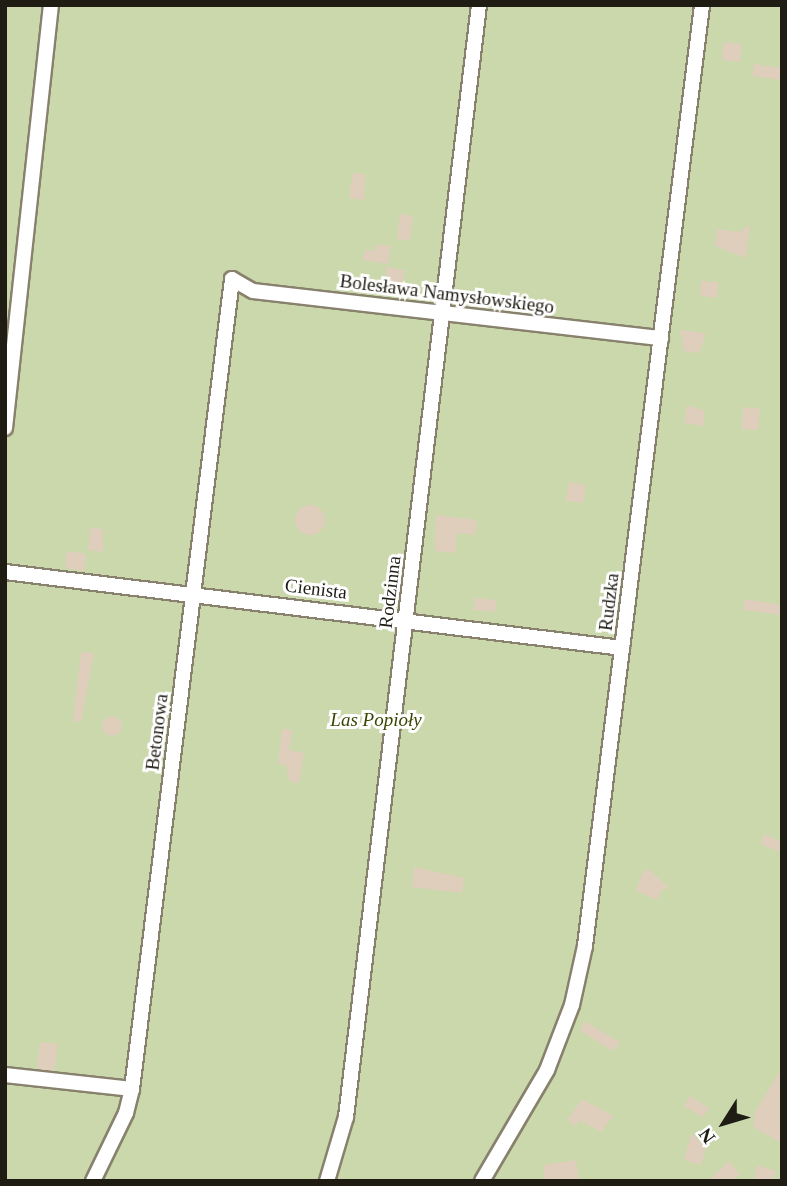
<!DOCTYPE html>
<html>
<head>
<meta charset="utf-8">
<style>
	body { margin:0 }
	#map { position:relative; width:787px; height:1186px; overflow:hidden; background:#f7efd9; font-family:"Times New Roman",serif }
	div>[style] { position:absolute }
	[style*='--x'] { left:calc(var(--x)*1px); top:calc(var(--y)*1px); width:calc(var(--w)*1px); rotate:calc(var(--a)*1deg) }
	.green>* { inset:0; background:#cad8ab }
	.building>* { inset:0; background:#dfcebc }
	.round { border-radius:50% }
	.roads { filter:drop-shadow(2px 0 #88816d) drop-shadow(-2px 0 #88816d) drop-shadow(0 2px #88816d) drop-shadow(0 -2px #88816d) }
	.minor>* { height:14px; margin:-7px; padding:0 7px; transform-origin:7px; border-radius:7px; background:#fff }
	span { translate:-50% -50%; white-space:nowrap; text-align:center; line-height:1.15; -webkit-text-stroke:6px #fff; paint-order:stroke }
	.street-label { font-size:19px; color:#1f1c14 }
	.park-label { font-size:19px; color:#384600; font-style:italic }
	.frame { position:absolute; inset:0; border:7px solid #1f1c14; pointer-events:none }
	.north { position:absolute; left:689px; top:1088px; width:70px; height:70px; -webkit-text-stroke:5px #fff; paint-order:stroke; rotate:233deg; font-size:19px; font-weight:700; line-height:28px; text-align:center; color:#1f1c14 }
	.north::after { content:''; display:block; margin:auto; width:24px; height:32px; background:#1f1c14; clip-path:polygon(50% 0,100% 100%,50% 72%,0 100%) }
</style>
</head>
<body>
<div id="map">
	<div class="green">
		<i style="clip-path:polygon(5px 5px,782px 5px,782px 1181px,5px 1181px)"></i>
	</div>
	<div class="building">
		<i style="clip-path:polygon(724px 42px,742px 44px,740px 62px,722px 60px)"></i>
		<i style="clip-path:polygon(754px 64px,782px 68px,782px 80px,752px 76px)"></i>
		<i style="clip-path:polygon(353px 173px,365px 174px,364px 200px,349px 198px)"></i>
		<i style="clip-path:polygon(400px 214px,413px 216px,410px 240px,397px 239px)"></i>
		<i style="clip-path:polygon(750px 225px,746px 258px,715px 246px,717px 229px,739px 232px)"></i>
		<i style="clip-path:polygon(376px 244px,391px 246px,388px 264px,363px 260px,365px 249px,375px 251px)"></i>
		<i style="clip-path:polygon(386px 267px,405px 270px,402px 288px,387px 285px)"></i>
		<i style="clip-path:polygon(701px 281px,718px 282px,717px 298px,700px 296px)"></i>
		<i style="clip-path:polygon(680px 330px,706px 333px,699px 353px,684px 351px)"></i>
		<i style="clip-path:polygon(687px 405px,705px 411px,703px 426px,684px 423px)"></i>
		<i style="clip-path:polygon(743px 407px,760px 409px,758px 430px,742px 429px)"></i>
		<i style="clip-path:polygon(569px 482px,586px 485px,583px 503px,566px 501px)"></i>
		<i class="round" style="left:295px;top:505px;width:30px;height:30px"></i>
		<i style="clip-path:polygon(436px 515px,477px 520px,475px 535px,457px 533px,455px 553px,435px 551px)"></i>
		<i style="clip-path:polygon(90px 528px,103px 529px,103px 552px,88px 550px)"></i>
		<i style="clip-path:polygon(67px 551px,86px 554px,84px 571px,65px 568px)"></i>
		<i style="clip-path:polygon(475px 598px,496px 600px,495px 612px,473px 610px)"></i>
		<i style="clip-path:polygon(744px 599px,782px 605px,782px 615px,743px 610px)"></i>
		<i style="clip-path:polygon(81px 652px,94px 653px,81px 722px,73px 721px)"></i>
		<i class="round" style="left:102px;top:716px;width:20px;height:20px"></i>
		<i style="clip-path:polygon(282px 729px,292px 730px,289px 750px,304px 753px,299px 783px,289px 781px,286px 765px,278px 764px)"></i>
		<i style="clip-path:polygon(764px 834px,782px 842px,782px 853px,760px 844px)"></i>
		<i style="clip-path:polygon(414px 867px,464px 878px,462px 893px,412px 887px)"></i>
		<i style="clip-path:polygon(650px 870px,670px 889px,662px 889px,657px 900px,636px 891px,643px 871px)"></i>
		<i style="clip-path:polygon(584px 1021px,620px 1042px,613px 1051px,580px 1031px)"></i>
		<i style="clip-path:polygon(40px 1042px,58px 1044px,54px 1071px,37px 1069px)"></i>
		<i style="clip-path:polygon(782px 1068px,782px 1143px,753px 1127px,756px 1110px)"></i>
		<i style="clip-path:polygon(690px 1096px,709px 1108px,703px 1117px,684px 1106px)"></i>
		<i style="clip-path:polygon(582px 1099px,613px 1116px,601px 1132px,580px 1120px,576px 1126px,567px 1120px)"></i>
		<i style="clip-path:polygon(691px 1133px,706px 1148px,701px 1165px,684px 1160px)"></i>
		<i style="clip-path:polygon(576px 1160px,579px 1181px,545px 1181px,543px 1165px)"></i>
		<i style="clip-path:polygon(729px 1161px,740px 1174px,731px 1181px,708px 1181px)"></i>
		<i style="clip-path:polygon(757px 1165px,776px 1171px,773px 1181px,754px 1181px)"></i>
	</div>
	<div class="roads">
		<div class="minor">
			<i style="--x:5;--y:428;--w:425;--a:-83.8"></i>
			<i style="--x:5;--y:572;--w:622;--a:7.02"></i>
			<i style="--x:5;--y:1075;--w:128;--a:6.3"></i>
			<i style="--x:93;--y:1181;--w:76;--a:-64.1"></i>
			<i style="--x:126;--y:1113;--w:25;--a:-76"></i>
			<i style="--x:132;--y:1089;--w:816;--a:-82.96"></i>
			<i style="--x:232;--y:279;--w:24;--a:30"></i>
			<i style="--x:253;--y:291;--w:411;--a:6.6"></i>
			<i style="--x:327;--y:1181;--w:67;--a:-73.5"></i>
			<i style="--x:346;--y:1117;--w:1120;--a:-83.18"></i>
			<i style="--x:482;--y:1181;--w:129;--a:-59.6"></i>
			<i style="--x:547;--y:1070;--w:70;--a:-69"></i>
			<i style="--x:572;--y:1005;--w:60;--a:-77.6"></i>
			<i style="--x:585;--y:946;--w:948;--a:-82.91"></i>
		</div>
	</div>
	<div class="street-label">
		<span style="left:447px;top:294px;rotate:7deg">Bolesława Namysłowskiego</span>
		<span style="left:316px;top:589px;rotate:7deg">Cienista</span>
		<span style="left:390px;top:592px;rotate:-83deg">Rodzinna</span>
		<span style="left:609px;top:602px;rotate:-83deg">Rudzka</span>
		<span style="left:157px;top:732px;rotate:-83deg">Betonowa</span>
	</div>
	<div class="park-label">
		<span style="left:376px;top:720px">Las Popioły</span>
	</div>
	<div class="frame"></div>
	<div class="north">N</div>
</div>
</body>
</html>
